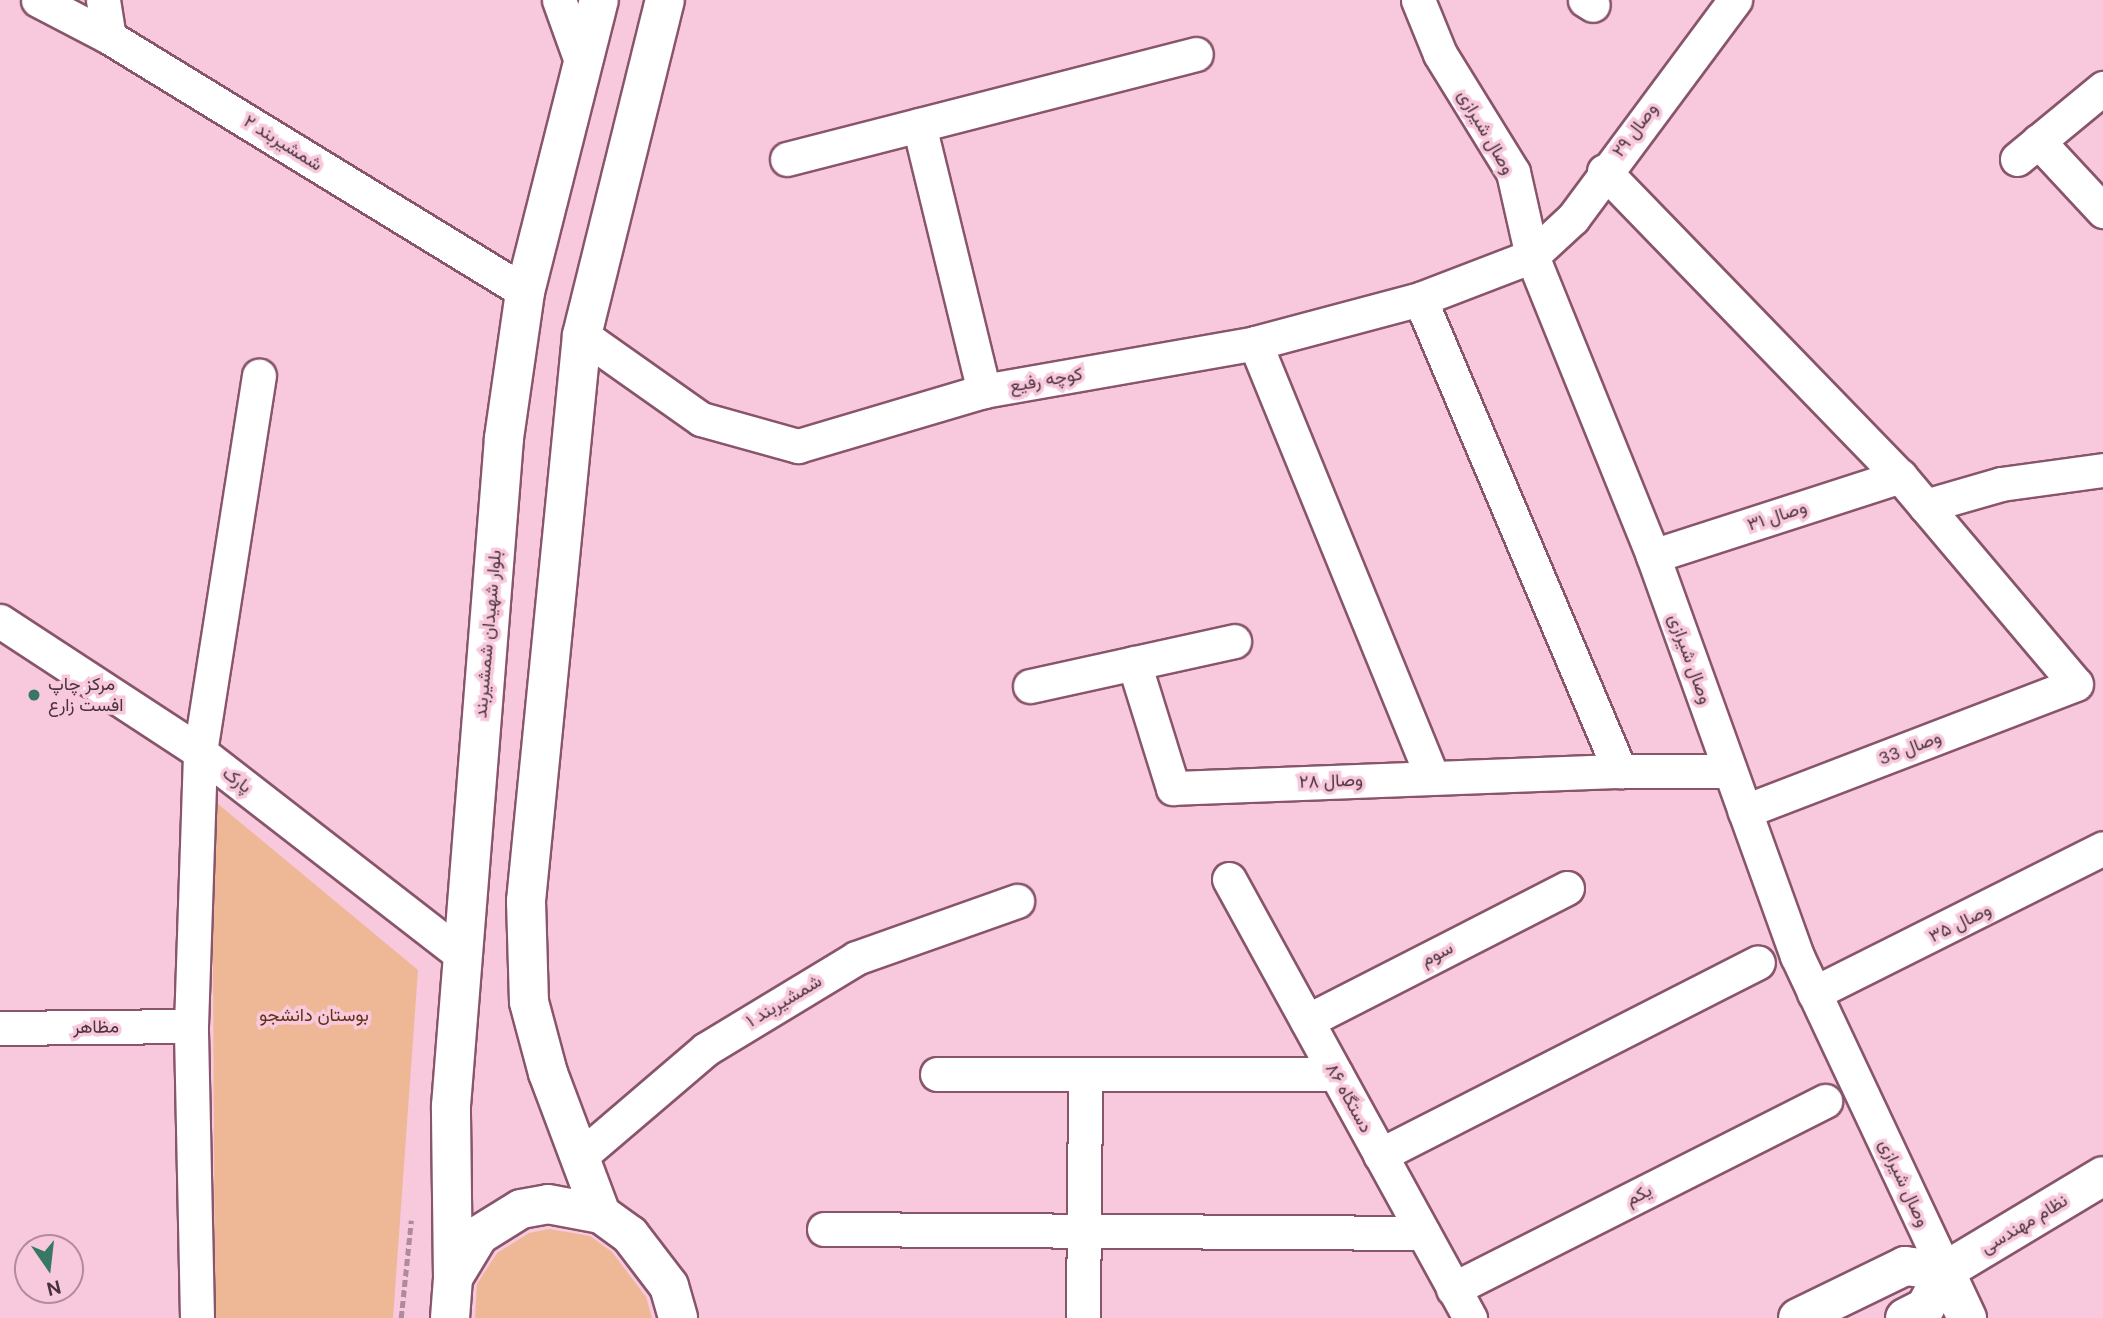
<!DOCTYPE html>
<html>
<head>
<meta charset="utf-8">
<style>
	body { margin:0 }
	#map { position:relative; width:2103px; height:1318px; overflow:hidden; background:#f8c8dc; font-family:"DM Sans",Vazirmatn,sans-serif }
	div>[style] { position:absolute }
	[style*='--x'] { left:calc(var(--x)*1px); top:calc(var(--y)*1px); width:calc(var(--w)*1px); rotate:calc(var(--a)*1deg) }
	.green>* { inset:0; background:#eeb897 }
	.path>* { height:4.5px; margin-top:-2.25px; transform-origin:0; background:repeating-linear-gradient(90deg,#af8a99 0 7px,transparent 0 10.5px) }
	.roads { filter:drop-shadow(2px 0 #88556b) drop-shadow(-2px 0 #88556b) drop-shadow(0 2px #88556b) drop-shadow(0 -2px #88556b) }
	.street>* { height:33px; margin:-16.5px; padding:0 16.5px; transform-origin:16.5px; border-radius:16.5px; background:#fff }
	.secondary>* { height:38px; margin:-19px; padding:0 19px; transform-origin:19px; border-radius:19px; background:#fff }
	.dots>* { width:19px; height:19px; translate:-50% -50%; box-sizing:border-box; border:4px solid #f8c8dc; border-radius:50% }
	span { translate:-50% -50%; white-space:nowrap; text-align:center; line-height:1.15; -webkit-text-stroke:7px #f8c8dc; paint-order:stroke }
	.street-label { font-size:18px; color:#49323b }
	.poi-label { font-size:18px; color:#49323b }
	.left { translate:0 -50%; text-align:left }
	.park-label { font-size:18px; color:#603212 }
	.north { position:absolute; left:14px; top:1234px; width:70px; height:70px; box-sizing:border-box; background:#f8c8dc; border:2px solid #b28c9c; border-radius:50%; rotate:166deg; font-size:19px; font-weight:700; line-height:28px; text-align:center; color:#49323b }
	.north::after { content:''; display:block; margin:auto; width:24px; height:32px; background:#377764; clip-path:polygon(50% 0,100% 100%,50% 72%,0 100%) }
</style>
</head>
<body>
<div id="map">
	<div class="green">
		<i style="clip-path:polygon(212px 799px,418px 970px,393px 1318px,215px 1318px)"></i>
		<i style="clip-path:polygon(549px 1229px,590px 1236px,612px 1252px,646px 1297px,652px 1318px,475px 1318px,477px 1284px,497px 1253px,529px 1233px)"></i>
	</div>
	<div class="path">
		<i style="--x:401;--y:1318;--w:98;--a:-84.1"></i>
	</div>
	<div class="roads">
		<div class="street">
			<i style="--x:38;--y:0;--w:80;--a:27.5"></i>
			<i style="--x:109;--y:37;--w:488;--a:31.5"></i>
			<i style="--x:103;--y:0;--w:37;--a:81"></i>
			<i style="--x:559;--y:0;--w:65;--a:70.2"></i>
			<i style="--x:1418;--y:0;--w:58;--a:67.8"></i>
			<i style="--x:1440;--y:54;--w:139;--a:58.3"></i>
			<i style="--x:1513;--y:172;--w:86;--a:77.3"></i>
			<i style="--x:1532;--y:256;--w:323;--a:68"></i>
			<i style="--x:1653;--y:556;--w:425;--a:70.2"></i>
			<i style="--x:1797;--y:956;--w:348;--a:64.8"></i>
			<i style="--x:1585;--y:0;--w:9;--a:32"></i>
			<i style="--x:919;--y:125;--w:274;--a:76.3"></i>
			<i style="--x:2038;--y:141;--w:96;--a:47.1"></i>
			<i style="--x:787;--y:159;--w:422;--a:-14.4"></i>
			<i style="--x:2017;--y:159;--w:112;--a:-39.5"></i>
			<i style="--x:1604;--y:171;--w:425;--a:45.9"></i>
			<i style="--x:1900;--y:476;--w:272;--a:49.8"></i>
			<i style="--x:2076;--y:684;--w:355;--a:159"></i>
			<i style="--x:1420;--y:299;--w:513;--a:67.04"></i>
			<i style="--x:1620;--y:771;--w:110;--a:0"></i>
			<i style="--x:582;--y:335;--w:146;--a:35.2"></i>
			<i style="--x:701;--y:419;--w:101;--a:15.6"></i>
			<i style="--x:798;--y:446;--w:194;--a:-16.5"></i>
			<i style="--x:984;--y:391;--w:275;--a:-10"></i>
			<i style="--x:1255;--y:343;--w:171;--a:-14.9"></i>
			<i style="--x:1420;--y:299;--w:120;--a:-21"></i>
			<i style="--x:1532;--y:256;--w:56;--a:-42.8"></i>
			<i style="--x:1573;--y:218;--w:272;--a:-53.4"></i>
			<i style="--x:1255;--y:343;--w:468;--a:67.8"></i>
			<i style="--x:1925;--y:506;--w:79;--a:-16.1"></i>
			<i style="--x:2001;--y:484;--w:103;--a:-7.8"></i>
			<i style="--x:1653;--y:556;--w:260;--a:-17.9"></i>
			<i style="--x:0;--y:621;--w:239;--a:33.2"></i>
			<i style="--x:200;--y:752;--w:331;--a:37.8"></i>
			<i style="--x:1134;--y:663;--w:131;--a:72.7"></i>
			<i style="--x:1173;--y:788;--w:447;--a:-2.2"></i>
			<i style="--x:1030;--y:686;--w:209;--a:-12.4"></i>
			<i style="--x:1229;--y:879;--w:501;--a:61.23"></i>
			<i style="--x:1814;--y:993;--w:323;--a:-26.6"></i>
			<i style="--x:1307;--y:1021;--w:292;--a:-27.1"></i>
			<i style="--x:0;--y:1028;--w:191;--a:-0.6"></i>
			<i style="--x:937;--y:1074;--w:399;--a:0"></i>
			<i style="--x:582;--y:1155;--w:163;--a:-40.5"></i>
			<i style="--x:706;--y:1049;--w:175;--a:-31.2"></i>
			<i style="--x:856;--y:958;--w:171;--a:-19.5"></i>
			<i style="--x:1380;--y:1155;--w:424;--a:-27"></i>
			<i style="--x:824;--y:1229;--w:599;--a:0.38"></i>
			<i style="--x:1453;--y:1289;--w:417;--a:-26.8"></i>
			<i style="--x:197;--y:1318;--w:292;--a:-91.2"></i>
			<i style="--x:191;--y:1026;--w:274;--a:-88.1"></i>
			<i style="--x:200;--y:752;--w:381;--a:-81.1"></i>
			<i style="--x:1083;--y:1318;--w:244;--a:-89.5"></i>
		</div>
		<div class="secondary">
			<i style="--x:601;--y:1214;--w:151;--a:-110.6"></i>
			<i style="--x:548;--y:1073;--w:73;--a:-105"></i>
			<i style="--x:529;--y:1002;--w:101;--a:-91.7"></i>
			<i style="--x:526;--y:901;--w:569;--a:-84.35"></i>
			<i style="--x:582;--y:335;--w:345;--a:-76.1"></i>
			<i style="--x:1945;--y:1271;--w:52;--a:64.9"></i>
			<i style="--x:453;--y:1278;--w:172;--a:-90.7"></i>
			<i style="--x:451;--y:1106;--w:670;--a:-85.46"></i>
			<i style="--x:504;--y:438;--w:148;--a:-81.8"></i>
			<i style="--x:525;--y:292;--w:301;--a:-75.8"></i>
			<i style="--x:450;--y:1318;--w:40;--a:-85.7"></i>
			<i style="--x:453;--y:1278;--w:50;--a:-58.8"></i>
			<i style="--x:479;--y:1235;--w:49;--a:-31.8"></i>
			<i style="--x:521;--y:1209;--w:27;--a:-10"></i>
			<i style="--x:548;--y:1204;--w:54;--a:10.7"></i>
			<i style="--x:601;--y:1214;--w:36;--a:36"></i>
			<i style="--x:630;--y:1235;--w:64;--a:52.6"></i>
			<i style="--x:669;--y:1286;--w:33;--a:74"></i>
			<i style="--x:1798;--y:1318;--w:119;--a:-25.9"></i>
			<i style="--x:1905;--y:1266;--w:40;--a:7.1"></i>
			<i style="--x:1905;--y:1318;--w:22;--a:-27"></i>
			<i style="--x:1925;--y:1308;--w:42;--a:-61.6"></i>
			<i style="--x:1945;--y:1271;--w:184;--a:-31"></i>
		</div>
	</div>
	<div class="dots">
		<i style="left:34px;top:695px;background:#377764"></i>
	</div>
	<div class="street-label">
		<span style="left:1635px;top:130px;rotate:-53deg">وصال ۲۹</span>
		<span style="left:1486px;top:132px;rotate:60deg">وصال شیرازی</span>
		<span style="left:283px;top:143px;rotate:32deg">شمشیربند ۲</span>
		<span style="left:1046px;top:380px;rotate:-10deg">کوچه رفیع</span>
		<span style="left:1777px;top:516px;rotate:-18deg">وصال ۳۱</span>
		<span style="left:488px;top:634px;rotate:-85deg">بلوار شهیدان شمشیربند</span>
		<span style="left:1690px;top:659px;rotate:70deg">وصال شیرازی</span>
		<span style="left:1910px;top:748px;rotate:-21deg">وصال 33</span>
		<span style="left:237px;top:780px;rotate:37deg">پارک</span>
		<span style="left:1331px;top:781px;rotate:-2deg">وصال ۲۸</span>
		<span style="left:1960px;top:923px;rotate:-26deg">وصال ۳۵</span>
		<span style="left:1437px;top:954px;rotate:-27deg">سوم</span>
		<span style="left:784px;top:1001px;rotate:-31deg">شمشیربند ۱</span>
		<span style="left:96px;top:1027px;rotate:-1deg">مظاهر</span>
		<span style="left:1349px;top:1098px;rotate:61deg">دستگاه ۸۶</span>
		<span style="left:1904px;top:1183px;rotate:65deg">وصال شیرازی</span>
		<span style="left:1639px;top:1195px;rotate:-27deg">یکم</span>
		<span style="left:2024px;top:1224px;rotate:-31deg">نظام مهندسی</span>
	</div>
	<div class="poi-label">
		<span class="left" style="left:48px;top:695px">مرکز چاپ<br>افست زارع</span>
	</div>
	<div class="park-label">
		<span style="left:314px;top:1015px">بوستان دانشجو</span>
	</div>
	<div class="north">N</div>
</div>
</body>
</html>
